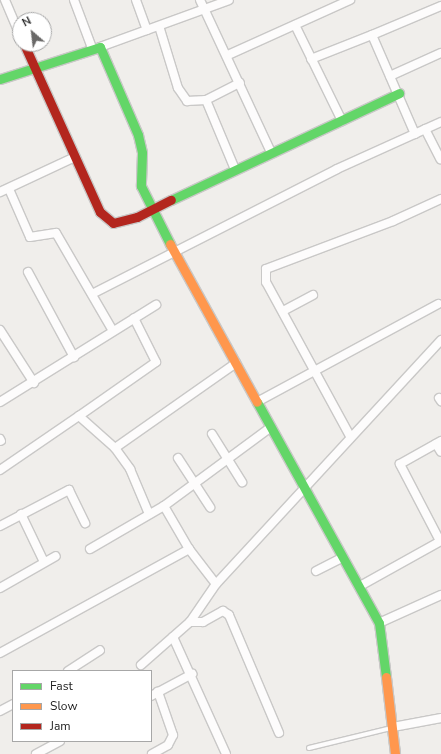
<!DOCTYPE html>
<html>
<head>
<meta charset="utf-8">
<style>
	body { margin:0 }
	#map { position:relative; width:441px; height:754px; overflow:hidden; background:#f0eeeb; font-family:"Nunito Sans",sans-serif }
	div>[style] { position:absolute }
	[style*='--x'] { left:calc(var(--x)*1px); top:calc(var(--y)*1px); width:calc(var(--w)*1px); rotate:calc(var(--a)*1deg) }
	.roads { filter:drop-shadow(1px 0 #c9c8c7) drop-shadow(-1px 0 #c9c8c7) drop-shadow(0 1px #c9c8c7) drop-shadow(0 -1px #c9c8c7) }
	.lane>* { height:4px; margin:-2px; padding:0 2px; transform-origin:2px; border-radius:2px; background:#fdfcfc }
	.street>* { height:8px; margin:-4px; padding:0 4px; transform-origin:4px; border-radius:4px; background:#fdfcfc }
	.fast>* { height:9px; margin:-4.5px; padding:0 4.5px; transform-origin:4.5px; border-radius:4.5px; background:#63d668 }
	.slow>* { height:9px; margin:-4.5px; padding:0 4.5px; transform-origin:4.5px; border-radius:4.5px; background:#ff974d }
	.jam>* { height:9px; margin:-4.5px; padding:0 4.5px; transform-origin:4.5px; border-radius:4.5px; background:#b3261e }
	span { translate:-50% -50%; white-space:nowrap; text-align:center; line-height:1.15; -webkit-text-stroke:3px #fff; paint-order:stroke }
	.legend { position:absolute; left:12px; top:670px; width:140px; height:72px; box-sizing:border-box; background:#fff; border:1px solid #a7a7a7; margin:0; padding:5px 7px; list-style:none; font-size:12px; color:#222 }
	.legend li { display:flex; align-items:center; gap:8px; height:20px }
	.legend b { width:20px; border:1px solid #a7a7a7 }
	.north { position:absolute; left:12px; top:12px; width:40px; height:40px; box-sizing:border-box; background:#fff; border:1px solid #a7a7a7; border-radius:50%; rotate:332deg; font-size:11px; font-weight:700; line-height:16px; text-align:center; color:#222 }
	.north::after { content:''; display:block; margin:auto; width:14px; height:18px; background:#6a6968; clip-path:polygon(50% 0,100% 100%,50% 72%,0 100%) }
</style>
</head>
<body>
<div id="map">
	<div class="roads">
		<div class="lane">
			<i style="--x:309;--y:748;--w:84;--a:-13.7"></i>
		</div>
		<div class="street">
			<i style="--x:5;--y:0;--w:38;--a:67"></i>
			<i style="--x:74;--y:0;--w:51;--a:69.4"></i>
			<i style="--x:136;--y:0;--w:32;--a:70"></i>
			<i style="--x:200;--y:0;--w:168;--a:65"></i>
			<i style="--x:295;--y:25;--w:107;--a:63.9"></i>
			<i style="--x:159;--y:26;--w:65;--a:73"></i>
			<i style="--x:178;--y:88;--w:16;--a:55"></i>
			<i style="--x:187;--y:101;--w:19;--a:-3"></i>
			<i style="--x:206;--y:100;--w:38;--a:-27"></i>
			<i style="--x:372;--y:35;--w:75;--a:-22.8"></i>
			<i style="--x:100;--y:47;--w:137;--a:-20"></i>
			<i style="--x:228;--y:55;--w:134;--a:-24.3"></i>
			<i style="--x:311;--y:59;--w:66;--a:-21.5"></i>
			<i style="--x:372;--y:35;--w:108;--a:66.5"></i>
			<i style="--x:390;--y:76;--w:56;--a:-24.3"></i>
			<i style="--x:206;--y:100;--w:73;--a:67.3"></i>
			<i style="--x:425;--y:129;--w:34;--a:63"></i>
			<i style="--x:9;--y:189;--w:52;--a:66.4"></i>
			<i style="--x:30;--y:237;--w:26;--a:-9"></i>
			<i style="--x:56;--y:233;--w:113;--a:59.8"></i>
			<i style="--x:0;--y:192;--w:83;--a:-25"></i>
			<i style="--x:28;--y:272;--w:97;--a:61.6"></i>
			<i style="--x:92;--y:294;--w:275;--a:-27"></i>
			<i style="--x:337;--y:169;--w:114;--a:-24.3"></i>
			<i style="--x:283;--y:311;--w:34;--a:-28"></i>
			<i style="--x:0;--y:330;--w:63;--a:57.3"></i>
			<i style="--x:439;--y:398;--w:4;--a:56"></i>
			<i style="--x:0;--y:402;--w:184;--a:-31.9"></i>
			<i style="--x:257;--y:402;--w:206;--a:-28.4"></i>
			<i style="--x:79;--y:416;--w:94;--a:-35"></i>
			<i style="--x:156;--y:362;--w:49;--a:-116.6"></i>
			<i style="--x:212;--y:434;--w:57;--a:58"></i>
			<i style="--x:350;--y:436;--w:175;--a:-118.6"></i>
			<i style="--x:266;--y:282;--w:13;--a:-90"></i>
			<i style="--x:266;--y:269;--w:136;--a:-20.7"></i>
			<i style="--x:393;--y:221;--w:53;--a:-24.6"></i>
			<i style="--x:0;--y:439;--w:2;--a:63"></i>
			<i style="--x:436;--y:444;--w:9;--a:58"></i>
			<i style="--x:115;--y:448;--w:26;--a:54"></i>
			<i style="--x:130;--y:469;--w:49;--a:67.1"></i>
			<i style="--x:178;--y:458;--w:59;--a:56.9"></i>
			<i style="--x:0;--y:470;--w:96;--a:-34.4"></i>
			<i style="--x:79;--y:416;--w:48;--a:41.6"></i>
			<i style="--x:115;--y:448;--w:148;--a:-35.1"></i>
			<i style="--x:164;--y:506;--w:50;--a:59.8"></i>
			<i style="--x:189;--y:549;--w:44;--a:52.4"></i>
			<i style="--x:21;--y:514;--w:53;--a:64.4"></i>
			<i style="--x:0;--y:526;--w:78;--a:-27.6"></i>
			<i style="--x:69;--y:490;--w:37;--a:64"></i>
			<i style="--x:440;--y:541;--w:87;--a:-117.5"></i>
			<i style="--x:400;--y:464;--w:47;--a:-29.3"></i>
			<i style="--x:90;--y:549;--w:86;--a:-30.2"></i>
			<i style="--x:164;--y:506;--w:133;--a:-36.4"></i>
			<i style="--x:316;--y:571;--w:29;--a:-27"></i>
			<i style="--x:360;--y:586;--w:93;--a:-29.1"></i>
			<i style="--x:0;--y:588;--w:64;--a:-29.7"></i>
			<i style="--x:190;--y:622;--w:13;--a:0"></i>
			<i style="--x:203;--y:622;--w:23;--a:-29"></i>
			<i style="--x:223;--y:611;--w:7;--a:34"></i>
			<i style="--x:229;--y:615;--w:128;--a:67"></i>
			<i style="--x:379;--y:623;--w:68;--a:-24.3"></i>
			<i style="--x:173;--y:637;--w:128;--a:65.6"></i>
			<i style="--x:0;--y:653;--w:216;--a:-28.8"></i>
			<i style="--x:141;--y:665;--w:65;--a:-41.3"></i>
			<i style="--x:190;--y:622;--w:46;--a:-55.6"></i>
			<i style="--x:216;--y:584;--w:332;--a:-47.3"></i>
			<i style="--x:68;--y:671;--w:38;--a:-33"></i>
			<i style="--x:151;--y:696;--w:47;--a:-28.2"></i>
			<i style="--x:0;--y:711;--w:15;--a:-28"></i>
			<i style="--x:393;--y:727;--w:49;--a:-10.6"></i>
			<i style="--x:36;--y:754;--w:27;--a:-28"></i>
			<i style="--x:152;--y:754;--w:18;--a:-29"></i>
			<i style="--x:168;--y:745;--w:11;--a:-63"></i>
			<i style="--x:173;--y:735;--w:46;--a:-109.2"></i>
		</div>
		<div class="fast">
			<i style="--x:0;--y:79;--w:105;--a:-17.7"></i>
			<i style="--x:100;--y:47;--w:96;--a:66.6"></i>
			<i style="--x:138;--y:135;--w:18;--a:77"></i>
			<i style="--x:142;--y:153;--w:33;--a:92"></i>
			<i style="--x:141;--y:186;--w:65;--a:63.4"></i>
			<i style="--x:171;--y:200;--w:252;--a:-25.1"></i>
			<i style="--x:257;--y:402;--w:252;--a:61.1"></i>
			<i style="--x:379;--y:623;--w:54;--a:82.6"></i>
		</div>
		<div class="slow">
			<i style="--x:170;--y:244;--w:180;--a:61.2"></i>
			<i style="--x:386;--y:677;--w:78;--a:83.3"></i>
		</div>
		<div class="jam">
			<i style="--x:24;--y:44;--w:184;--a:65.7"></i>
			<i style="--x:100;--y:212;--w:17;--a:40"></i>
			<i style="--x:113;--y:223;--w:25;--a:-14"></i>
			<i style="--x:137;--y:217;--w:38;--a:-27"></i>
		</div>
	</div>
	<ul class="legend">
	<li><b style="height:5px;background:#63d668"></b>Fast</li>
	<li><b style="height:5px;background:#ff974d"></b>Slow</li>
	<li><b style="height:5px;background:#b3261e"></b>Jam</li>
	</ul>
	<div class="north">N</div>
</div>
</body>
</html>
